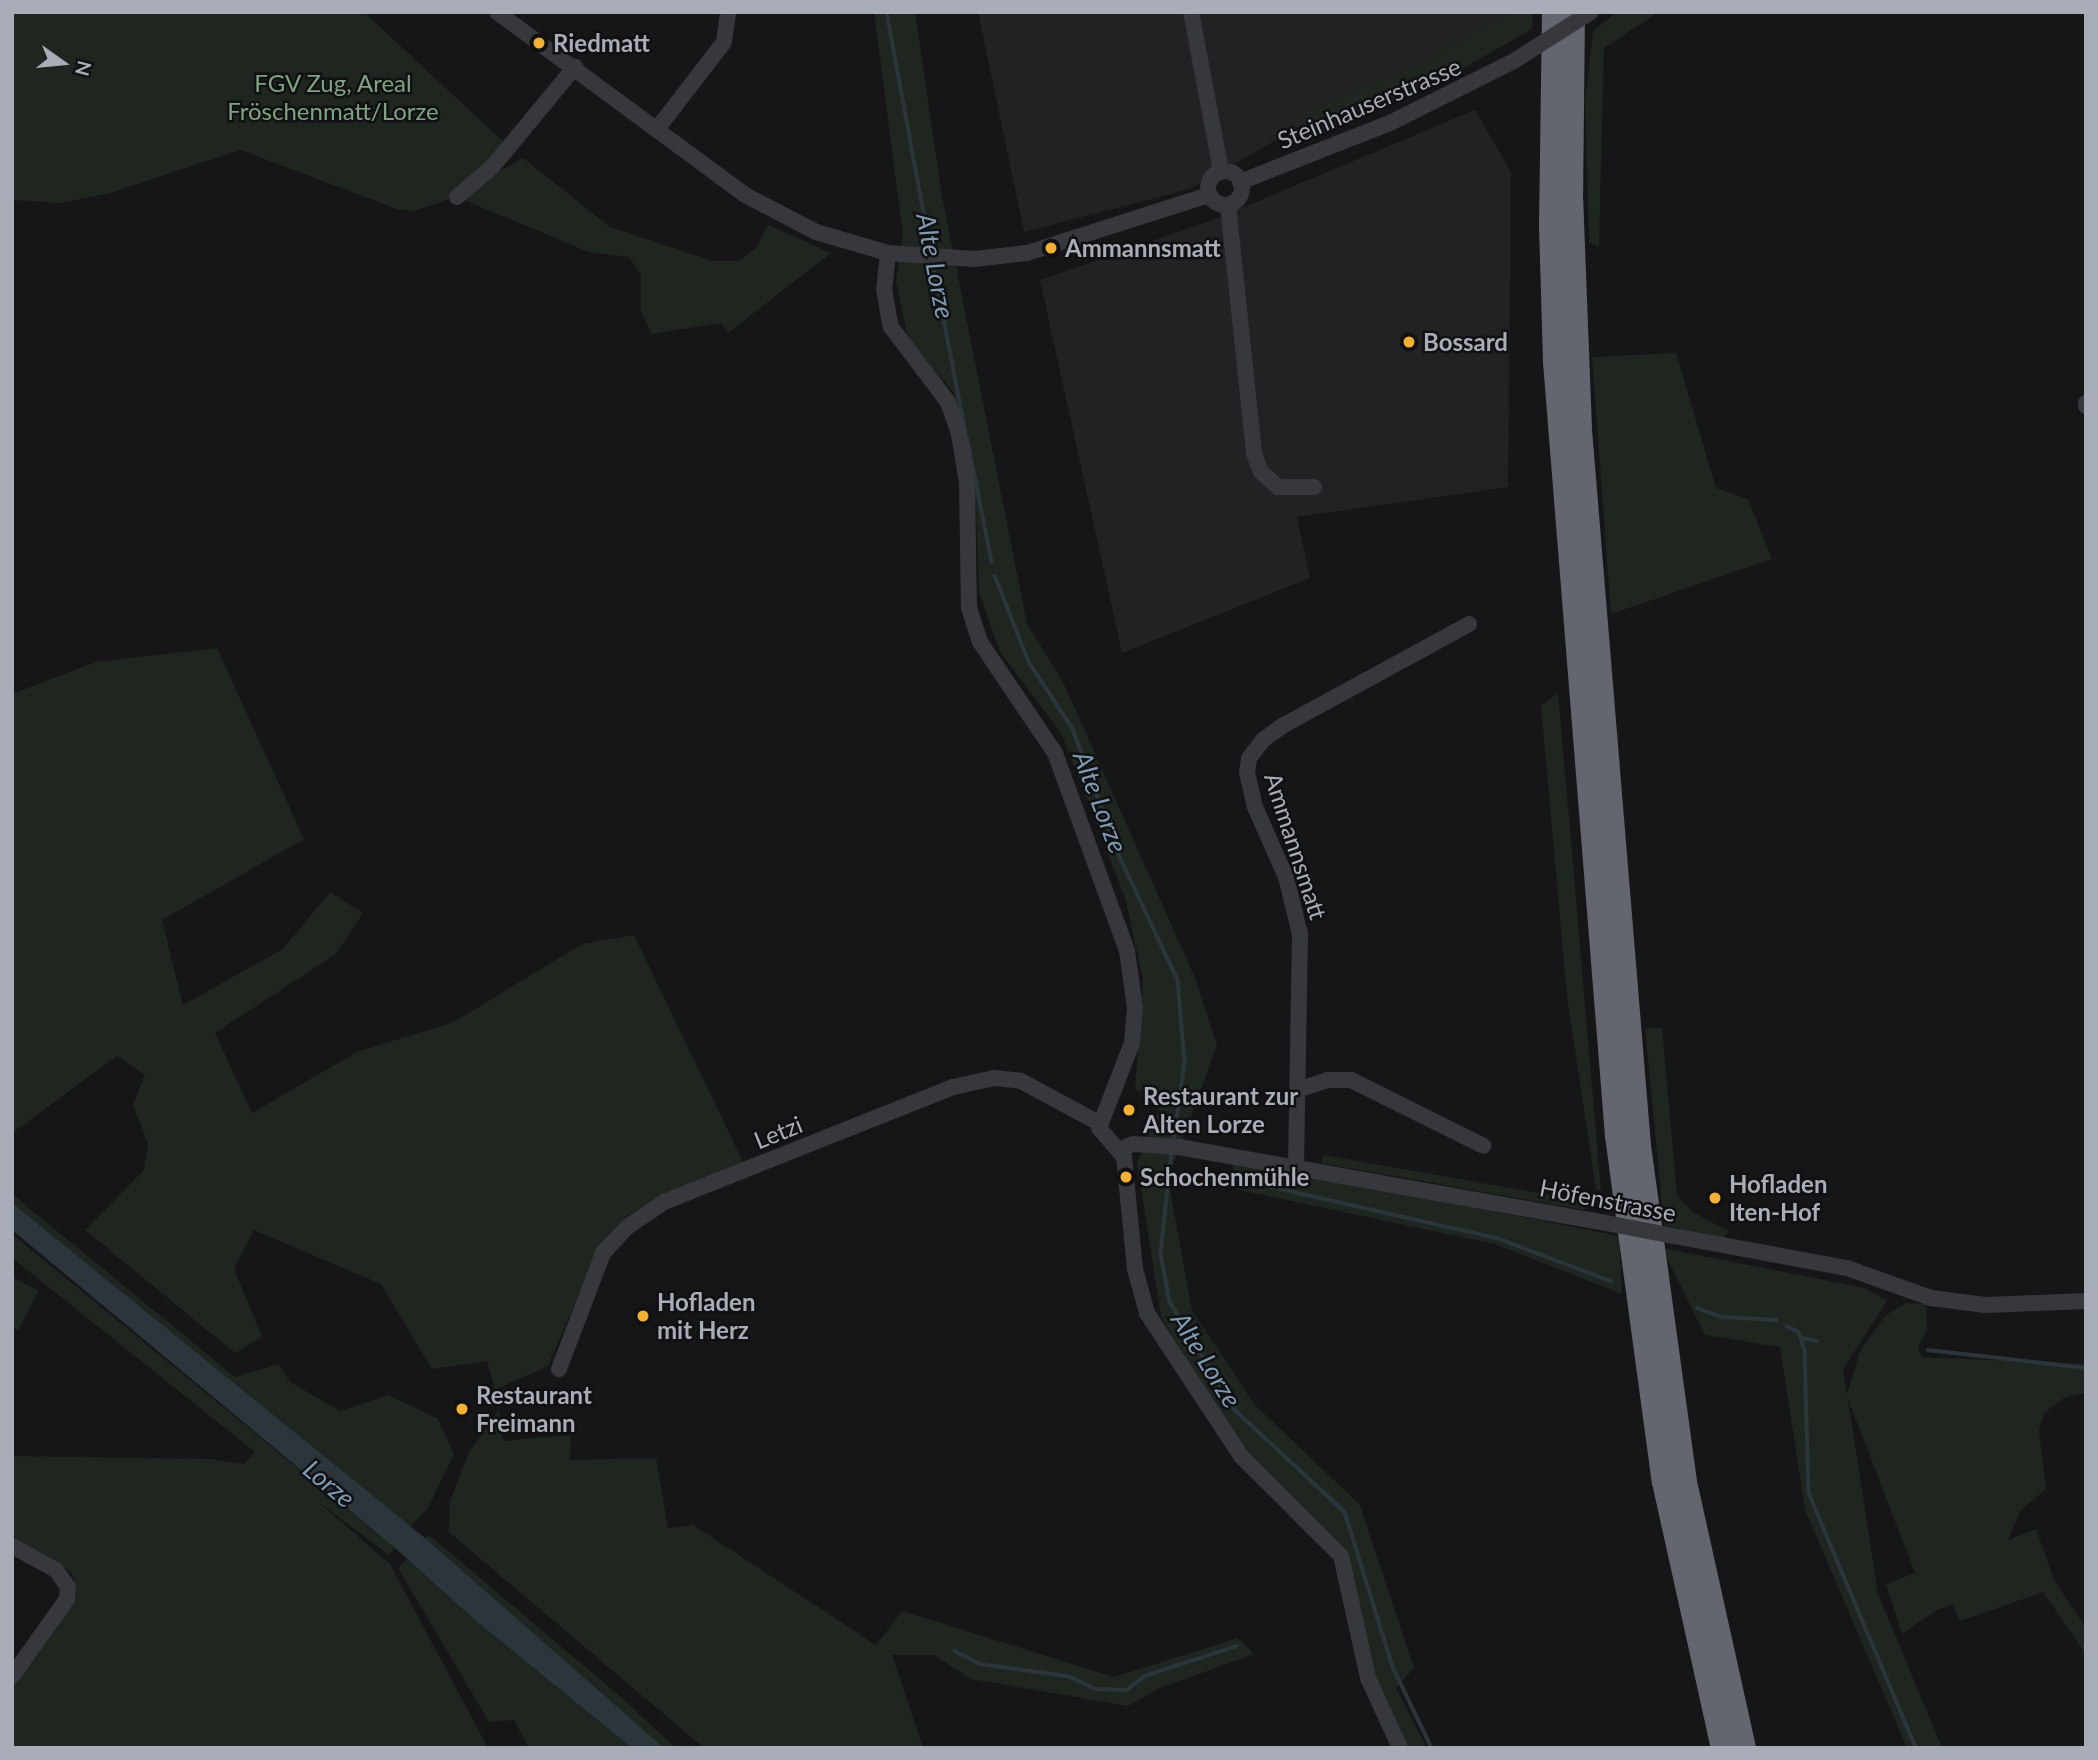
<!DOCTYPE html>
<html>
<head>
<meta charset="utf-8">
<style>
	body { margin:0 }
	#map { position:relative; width:2098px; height:1760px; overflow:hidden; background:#161618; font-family:Lato,sans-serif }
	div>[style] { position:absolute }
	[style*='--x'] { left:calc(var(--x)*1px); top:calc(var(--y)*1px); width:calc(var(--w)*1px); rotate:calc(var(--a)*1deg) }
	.built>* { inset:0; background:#222225 }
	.green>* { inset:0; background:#1e261f }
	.water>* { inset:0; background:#2c353c }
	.stream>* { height:3.5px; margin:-1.75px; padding:0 1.75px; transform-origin:1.75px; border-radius:1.75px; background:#2c353c }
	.minor>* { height:16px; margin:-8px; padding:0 8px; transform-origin:8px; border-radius:8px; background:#37383d }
	.minor>.ring { margin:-8px; padding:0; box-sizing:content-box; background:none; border:16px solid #37383d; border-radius:50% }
	.highway>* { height:24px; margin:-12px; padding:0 12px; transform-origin:12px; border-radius:12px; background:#63666e }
	.minor-bridge>* { height:16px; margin:-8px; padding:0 8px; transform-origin:8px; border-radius:8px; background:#37383d }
	.dots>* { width:19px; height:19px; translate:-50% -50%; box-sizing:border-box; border:4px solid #111113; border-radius:50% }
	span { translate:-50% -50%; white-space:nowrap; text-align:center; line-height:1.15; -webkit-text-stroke:5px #111113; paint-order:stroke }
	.poi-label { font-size:24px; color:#a8adb8; font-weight:700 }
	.left { translate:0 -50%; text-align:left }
	.park-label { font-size:24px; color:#7fa381 }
	.street-label { font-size:24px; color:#a8adb8 }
	.water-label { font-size:26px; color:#7f9bb3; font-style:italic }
	.frame { position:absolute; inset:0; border:14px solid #a8adb8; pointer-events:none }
	.north { position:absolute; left:28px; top:28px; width:70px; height:70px; -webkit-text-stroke:5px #111113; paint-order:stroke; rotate:105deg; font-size:19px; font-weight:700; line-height:28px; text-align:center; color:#a8adb8 }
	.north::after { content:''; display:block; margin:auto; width:24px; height:32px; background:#a8adb8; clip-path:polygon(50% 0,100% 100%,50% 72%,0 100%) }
</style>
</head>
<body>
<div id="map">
	<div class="built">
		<i style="clip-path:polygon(978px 12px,1511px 12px,1445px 48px,1429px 62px,1309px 108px,1301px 126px,1190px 189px,1024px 232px)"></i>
		<i style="clip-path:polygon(1475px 110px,1511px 172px,1508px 487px,1297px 517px,1310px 578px,1122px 653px,1040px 280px,1213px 220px)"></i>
	</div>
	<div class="green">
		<i style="clip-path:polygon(12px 12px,364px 12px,509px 147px,461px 194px,523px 158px,610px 227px,712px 261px,738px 261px,756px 248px,768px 225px,831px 253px,728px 333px,721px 323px,652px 334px,641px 312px,641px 275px,629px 257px,589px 252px,457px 197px,413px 211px,397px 209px,241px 150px,110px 193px,62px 203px,12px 200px)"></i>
		<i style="clip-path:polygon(874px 12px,915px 12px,942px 196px,1027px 624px,1063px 682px,1196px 980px,1217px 1045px,1168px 1179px,1192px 1311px,1255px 1405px,1360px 1505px,1414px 1668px,1396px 1688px,1427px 1748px,1408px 1748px,1390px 1719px,1355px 1612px,1347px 1555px,1234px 1441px,1161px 1316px,1137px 1163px,1165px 1095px,1135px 1090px,1143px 980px,1126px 901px,1061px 733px,1000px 652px,979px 592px,976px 505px,953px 391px,909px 343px,896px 281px,903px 235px)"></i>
		<i style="clip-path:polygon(1511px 12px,1533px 12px,1532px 29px,1446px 78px,1306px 141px,1301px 126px,1309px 108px,1429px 62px,1445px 48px)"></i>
		<i style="clip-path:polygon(1617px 12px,1659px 12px,1604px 48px,1599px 247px,1589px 242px,1585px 102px,1593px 31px)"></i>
		<i style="clip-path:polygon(1676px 353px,1716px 488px,1748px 499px,1772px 559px,1611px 614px,1592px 357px)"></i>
		<i style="clip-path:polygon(217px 648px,304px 839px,162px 920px,183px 1005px,283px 949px,330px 892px,363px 913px,336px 954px,215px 1033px,252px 1113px,357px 1052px,454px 1022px,582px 944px,634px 935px,744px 1164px,660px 1196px,624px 1218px,596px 1254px,548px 1366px,495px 1390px,487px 1361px,432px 1369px,381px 1284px,254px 1230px,234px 1269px,262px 1337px,235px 1353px,85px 1230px,144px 1170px,148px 1144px,133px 1105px,145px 1075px,117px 1056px,12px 1133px,12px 694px,96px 662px)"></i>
		<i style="clip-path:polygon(1558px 693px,1570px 829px,1601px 1191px,1596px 1189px,1567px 997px,1541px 706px)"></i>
		<i style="clip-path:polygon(1662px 1027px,1677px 1195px,1692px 1212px,1729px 1231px,1723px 1238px,1664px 1225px,1645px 1028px)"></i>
		<i style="clip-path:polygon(1324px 1155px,1584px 1201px,1585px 1210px,1321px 1163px)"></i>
		<i style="clip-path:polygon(1232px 1160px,1619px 1236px,1622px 1294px,1495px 1244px,1235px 1189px)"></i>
		<i style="clip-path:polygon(12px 1194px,235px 1377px,279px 1364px,290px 1382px,340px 1411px,388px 1395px,438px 1419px,454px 1454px,428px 1508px,409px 1528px,12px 1203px)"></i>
		<i style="clip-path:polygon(12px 1234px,395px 1548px,389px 1555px,317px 1501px,390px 1564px,488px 1748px,12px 1748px,12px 1685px,73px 1601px,76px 1587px,72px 1574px,61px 1564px,12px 1538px,12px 1456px,210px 1459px,244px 1464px,255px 1452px,12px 1258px)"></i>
		<i style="clip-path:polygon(1662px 1248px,1865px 1288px,1887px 1301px,1843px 1369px,1847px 1395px,1860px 1351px,1886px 1315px,1906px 1303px,1926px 1304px,1927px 1329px,1918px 1347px,1922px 1357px,2086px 1364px,2086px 1392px,2064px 1398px,2044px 1413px,2039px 1431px,2046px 1489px,2020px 1511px,2008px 1540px,2036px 1529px,2054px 1580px,2086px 1628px,2086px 1654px,2043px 1592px,1960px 1621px,1953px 1605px,1937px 1610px,1902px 1634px,1886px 1584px,1915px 1573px,1848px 1399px,1878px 1594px,1942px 1748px,1907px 1748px,1805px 1510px,1780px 1347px,1705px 1335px)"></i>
		<i style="clip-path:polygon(12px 1277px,39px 1291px,18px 1330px,12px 1327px)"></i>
		<i style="clip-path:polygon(499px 1410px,503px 1441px,571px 1435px,570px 1460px,656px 1458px,668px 1528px,693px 1525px,876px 1645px,902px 1611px,1114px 1677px,1238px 1638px,1254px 1654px,1160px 1688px,1128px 1706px,971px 1679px,934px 1655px,892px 1655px,923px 1748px,704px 1748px,449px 1532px,450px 1502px,468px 1454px)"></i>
		<i style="clip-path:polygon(429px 1535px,621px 1697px,676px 1748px,664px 1748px,504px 1610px,425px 1538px)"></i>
		<i style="clip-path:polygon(407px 1559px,476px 1621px,632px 1748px,529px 1748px,514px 1720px,489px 1722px,398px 1568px)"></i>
	</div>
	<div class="water">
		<i style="clip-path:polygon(12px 1203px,425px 1538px,664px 1748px,632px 1748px,476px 1621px,395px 1548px,12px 1230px)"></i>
	</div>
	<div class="stream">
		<i style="--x:887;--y:12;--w:243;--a:79.6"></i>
		<i style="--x:933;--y:262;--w:174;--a:79.1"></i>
		<i style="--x:968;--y:440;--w:124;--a:78.9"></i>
		<i style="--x:995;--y:576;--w:92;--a:68.4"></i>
		<i style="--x:1029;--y:662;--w:80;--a:56.7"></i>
		<i style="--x:1073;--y:729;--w:136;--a:69.8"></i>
		<i style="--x:1120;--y:857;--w:136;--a:64.8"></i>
		<i style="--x:1178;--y:980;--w:83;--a:85.2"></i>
		<i style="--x:1185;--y:1063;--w:78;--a:98.1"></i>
		<i style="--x:1172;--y:1151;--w:104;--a:96.1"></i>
		<i style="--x:1161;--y:1254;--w:49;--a:79.4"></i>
		<i style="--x:1170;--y:1302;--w:125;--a:59.1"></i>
		<i style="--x:1234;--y:1409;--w:151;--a:42.9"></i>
		<i style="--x:1345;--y:1512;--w:162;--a:72.8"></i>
		<i style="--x:1393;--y:1667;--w:90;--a:64.3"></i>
		<i style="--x:1241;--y:1180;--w:262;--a:12.8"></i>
		<i style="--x:1497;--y:1238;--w:122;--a:20.7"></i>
		<i style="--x:1697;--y:1308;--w:27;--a:20"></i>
		<i style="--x:1722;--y:1317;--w:55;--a:3.1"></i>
		<i style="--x:1787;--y:1326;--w:13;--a:27"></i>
		<i style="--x:1799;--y:1332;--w:19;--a:72"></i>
		<i style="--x:1805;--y:1350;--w:143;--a:88.4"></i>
		<i style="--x:1809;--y:1493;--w:277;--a:67.2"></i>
		<i style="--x:1802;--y:1338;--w:15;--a:11"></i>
		<i style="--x:1928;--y:1350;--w:159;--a:6.5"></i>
		<i style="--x:955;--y:1651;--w:28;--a:27"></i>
		<i style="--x:980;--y:1664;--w:89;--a:7.8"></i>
		<i style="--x:1068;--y:1676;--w:31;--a:25"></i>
		<i style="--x:1096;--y:1689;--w:31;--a:2"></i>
		<i style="--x:1127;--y:1690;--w:23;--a:-38"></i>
		<i style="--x:1145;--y:1676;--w:97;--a:-18.1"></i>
	</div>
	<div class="minor">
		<i style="--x:497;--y:12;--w:308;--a:36.4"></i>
		<i style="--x:745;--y:195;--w:80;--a:27.5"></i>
		<i style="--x:816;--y:232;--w:75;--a:16.3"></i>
		<i style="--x:888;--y:253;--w:86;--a:4"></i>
		<i style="--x:974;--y:259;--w:53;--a:-6.5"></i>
		<i style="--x:1027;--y:253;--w:191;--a:-17.7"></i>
		<i style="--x:1191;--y:12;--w:162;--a:79.3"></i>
		<i style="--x:657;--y:129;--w:110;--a:-52.4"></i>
		<i style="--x:724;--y:42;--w:30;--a:-82"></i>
		<i class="ring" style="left:1208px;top:171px;width:18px;height:18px"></i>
		<i style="--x:1240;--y:182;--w:163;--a:-21.5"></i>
		<i style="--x:1392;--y:122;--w:136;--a:-26.6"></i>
		<i style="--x:457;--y:197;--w:48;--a:-40.7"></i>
		<i style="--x:493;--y:166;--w:129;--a:-50.4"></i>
		<i style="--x:1228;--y:205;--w:250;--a:84"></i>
		<i style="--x:1254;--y:454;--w:19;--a:69"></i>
		<i style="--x:1261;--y:472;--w:23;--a:41"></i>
		<i style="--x:1278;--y:487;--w:36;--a:0"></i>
		<i style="--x:888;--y:253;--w:36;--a:96"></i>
		<i style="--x:884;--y:289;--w:39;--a:80"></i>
		<i style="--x:891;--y:327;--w:94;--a:52.8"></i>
		<i style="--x:948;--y:402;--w:34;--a:71"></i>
		<i style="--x:959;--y:434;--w:50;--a:80.7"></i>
		<i style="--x:967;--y:483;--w:125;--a:89.1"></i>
		<i style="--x:969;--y:608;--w:36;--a:72"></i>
		<i style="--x:980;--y:642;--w:134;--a:56"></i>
		<i style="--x:1055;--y:753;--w:211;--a:70"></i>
		<i style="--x:1127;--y:951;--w:58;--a:82"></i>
		<i style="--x:1135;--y:1008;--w:35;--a:95"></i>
		<i style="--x:1132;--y:1043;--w:91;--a:111.2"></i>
		<i style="--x:1099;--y:1128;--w:38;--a:49"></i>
		<i style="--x:1124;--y:1157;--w:113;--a:84.4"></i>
		<i style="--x:1135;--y:1269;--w:46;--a:74.7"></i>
		<i style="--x:1147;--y:1313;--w:171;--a:56.7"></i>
		<i style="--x:1241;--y:1456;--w:141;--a:45"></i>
		<i style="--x:1341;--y:1556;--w:125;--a:77.5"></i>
		<i style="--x:1368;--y:1678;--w:77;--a:65.4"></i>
		<i style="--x:2086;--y:403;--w:3;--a:90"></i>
		<i style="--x:1300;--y:1089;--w:28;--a:-18"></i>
		<i style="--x:1327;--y:1080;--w:24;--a:0"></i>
		<i style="--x:1351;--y:1080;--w:148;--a:26.4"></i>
		<i style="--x:1120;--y:1149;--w:14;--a:-21"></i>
		<i style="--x:1133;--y:1144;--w:46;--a:3.7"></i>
		<i style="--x:1179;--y:1147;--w:429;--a:10.1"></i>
		<i style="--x:1296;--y:1165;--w:231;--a:-89"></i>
		<i style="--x:1300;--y:934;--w:59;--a:-103.8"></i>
		<i style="--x:1286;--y:877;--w:77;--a:-113.9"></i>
		<i style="--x:1255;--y:807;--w:35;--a:-103"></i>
		<i style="--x:1247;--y:773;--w:15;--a:-82"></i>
		<i style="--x:1249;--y:758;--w:23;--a:-52"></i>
		<i style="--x:1263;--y:740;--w:26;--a:-36"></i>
		<i style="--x:1284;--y:725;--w:211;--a:-28.6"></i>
		<i style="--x:1674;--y:1236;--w:176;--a:10.5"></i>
		<i style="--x:1847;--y:1268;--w:89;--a:19.7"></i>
		<i style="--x:1931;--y:1298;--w:55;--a:7.3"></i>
		<i style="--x:1986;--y:1305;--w:100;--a:-2.3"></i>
		<i style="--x:559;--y:1369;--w:124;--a:-69.2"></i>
		<i style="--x:603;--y:1253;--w:35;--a:-47"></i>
		<i style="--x:627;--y:1227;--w:45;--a:-34"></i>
		<i style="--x:664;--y:1202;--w:311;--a:-21.7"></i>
		<i style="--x:953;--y:1087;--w:42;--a:-12.4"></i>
		<i style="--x:994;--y:1078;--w:27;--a:6"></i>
		<i style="--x:1021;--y:1081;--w:89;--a:28.3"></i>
		<i style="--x:12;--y:1546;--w:50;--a:28.6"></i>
		<i style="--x:56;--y:1570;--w:21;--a:55"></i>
		<i style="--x:68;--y:1587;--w:12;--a:95"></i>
		<i style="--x:67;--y:1599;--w:95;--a:125.5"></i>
	</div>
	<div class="highway">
		<i style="--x:1554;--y:12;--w:214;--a:90.8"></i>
		<i style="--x:1551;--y:226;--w:136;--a:88.3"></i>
		<i style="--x:1555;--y:362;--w:776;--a:85.42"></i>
		<i style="--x:1617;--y:1136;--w:349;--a:82.3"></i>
		<i style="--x:1664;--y:1482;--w:272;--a:77.5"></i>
		<i style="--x:1573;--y:12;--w:183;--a:90.6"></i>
		<i style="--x:1571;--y:195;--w:235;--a:87.8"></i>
		<i style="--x:1580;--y:430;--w:718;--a:85.29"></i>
		<i style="--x:1639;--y:1146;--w:339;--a:82.2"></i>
		<i style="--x:1685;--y:1482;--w:272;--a:77.5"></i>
	</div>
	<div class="minor-bridge">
		<i style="--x:1514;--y:61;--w:91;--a:-32.5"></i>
		<i style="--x:1601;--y:1222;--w:74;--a:10.9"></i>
	</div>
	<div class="dots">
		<i style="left:539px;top:43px;background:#f2b134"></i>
		<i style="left:1051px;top:248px;background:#f2b134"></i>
		<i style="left:1409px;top:342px;background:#f2b134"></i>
		<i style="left:1129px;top:1110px;background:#f2b134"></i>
		<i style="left:1126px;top:1177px;background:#f2b134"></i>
		<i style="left:1715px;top:1198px;background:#f2b134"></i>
		<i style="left:643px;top:1316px;background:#f2b134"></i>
		<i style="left:462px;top:1409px;background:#f2b134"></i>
	</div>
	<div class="poi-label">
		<span class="left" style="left:553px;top:43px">Riedmatt</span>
		<span class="left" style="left:1065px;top:248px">Ammannsmatt</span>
		<span class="left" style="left:1423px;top:342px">Bossard</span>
		<span class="left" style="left:1143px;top:1110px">Restaurant zur<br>Alten Lorze</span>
		<span class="left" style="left:1140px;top:1177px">Schochenmühle</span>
		<span class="left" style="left:1729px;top:1198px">Hofladen<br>Iten-Hof</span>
		<span class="left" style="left:657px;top:1316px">Hofladen<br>mit Herz</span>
		<span class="left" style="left:476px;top:1409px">Restaurant<br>Freimann</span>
	</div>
	<div class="park-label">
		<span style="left:333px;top:97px">FGV Zug, Areal<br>Fröschenmatt/Lorze</span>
	</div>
	<div class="street-label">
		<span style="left:1369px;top:103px;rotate:-23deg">Steinhauserstrasse</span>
		<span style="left:1296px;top:846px;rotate:72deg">Ammannsmatt</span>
		<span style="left:778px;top:1132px;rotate:-22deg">Letzi</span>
		<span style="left:1608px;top:1200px;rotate:11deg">Höfenstrasse</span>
	</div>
	<div class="water-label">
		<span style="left:935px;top:266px;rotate:79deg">Alte Lorze</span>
		<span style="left:1100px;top:802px;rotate:69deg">Alte Lorze</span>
		<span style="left:1206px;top:1360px;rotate:58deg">Alte Lorze</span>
		<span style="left:329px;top:1484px;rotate:40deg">Lorze</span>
	</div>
	<div class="frame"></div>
	<div class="north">N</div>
</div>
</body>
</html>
